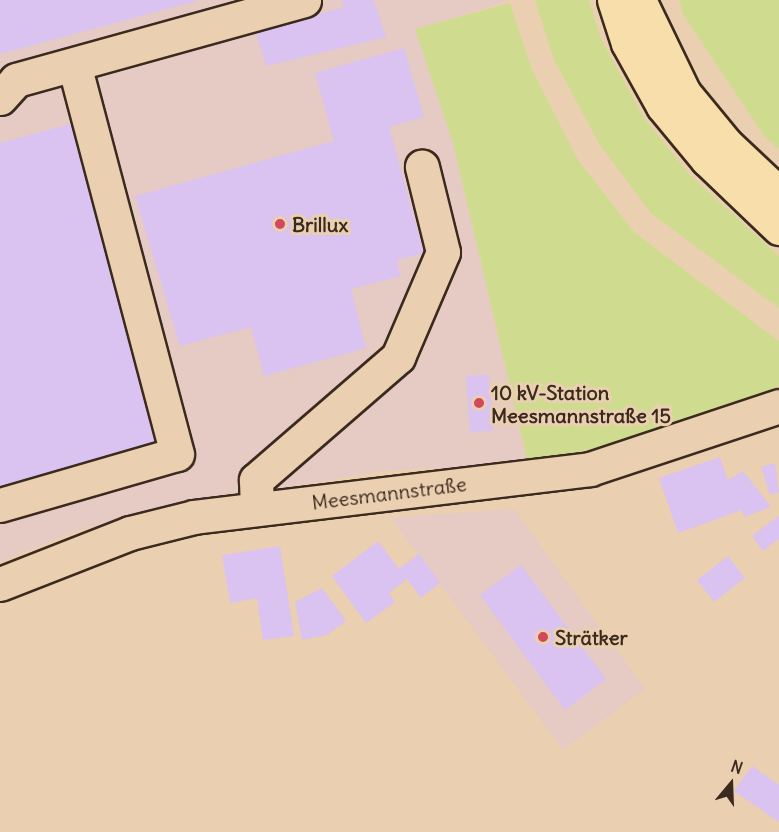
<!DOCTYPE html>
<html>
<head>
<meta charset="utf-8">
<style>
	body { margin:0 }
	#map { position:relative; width:779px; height:832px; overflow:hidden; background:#eacfb1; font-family:Delius,sans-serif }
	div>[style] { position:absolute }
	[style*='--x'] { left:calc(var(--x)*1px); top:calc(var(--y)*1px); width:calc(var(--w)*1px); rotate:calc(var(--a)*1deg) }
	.built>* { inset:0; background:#e5cbc4 }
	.green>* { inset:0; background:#cfdc8f }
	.building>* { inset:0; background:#dac2f1 }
	.roads { filter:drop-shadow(2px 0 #3b2a1e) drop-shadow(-2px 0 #3b2a1e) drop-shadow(0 2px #3b2a1e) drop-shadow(0 -2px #3b2a1e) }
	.minor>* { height:33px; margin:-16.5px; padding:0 16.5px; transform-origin:16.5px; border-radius:16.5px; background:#eacfb1 }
	.highway>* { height:33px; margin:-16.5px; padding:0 16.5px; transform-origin:16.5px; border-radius:16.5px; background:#f8deab }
	.dots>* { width:16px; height:16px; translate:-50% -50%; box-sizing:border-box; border:3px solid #eacfb1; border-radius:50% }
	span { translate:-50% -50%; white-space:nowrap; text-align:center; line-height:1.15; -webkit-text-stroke:6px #eacfb1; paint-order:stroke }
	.poi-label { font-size:20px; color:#3b2a1e; font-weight:700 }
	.left { translate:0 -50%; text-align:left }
	.street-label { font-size:20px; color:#3b2a1e }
	.north { position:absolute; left:701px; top:754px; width:60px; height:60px; -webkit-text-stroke:4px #eacfb1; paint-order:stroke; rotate:19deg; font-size:16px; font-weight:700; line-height:24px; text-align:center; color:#3b2a1e }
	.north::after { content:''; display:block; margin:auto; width:21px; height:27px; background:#3b2a1e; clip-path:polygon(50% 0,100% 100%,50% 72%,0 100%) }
</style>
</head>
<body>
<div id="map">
	<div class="built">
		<i style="clip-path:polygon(0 0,509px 0,415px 30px,453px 143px,526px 455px,523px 464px,435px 476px,434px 467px,381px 471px,170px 507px,79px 530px,0 562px)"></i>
		<i style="clip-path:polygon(514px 509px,645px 689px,563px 750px,391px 518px)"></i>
	</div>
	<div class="green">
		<i style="clip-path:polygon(535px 0,589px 0,601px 39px,644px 118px,690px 175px,779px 256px,779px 308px,652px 214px,600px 145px,554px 60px)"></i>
		<i style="clip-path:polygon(679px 0,779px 0,779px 149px,765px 137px,684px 16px)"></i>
		<i style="clip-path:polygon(510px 3px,532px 70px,578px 160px,634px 232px,779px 341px,779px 385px,769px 393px,639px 438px,523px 464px,526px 455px,453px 143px,415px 29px)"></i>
	</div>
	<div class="building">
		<i style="clip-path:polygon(0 0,196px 0,196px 1px,0 54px)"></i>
		<i style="clip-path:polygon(342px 0,374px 0,386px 37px,266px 66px,256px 32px,345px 7px)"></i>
		<i style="clip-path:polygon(404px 48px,424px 117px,389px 127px,424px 253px,397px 260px,400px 276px,351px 289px,366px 348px,264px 376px,251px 327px,180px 346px,135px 196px,334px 141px,315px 73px)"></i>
		<i style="clip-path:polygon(78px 122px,166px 441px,0 486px,0 143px)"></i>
		<i style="clip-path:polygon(488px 375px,494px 430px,470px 433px,466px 376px)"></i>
		<i style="clip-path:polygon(720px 457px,728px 480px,743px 471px,771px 507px,744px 517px,742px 510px,678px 533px,659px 478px)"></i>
		<i style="clip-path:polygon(775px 463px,779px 492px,770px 495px,761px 467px)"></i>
		<i style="clip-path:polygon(779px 516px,779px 539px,763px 551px,752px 536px)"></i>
		<i style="clip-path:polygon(378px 541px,399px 569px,419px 554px,440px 583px,421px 598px,407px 579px,389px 593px,395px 602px,366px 623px,332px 576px)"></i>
		<i style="clip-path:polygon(280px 546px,294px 636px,263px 640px,257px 598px,230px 603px,222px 555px)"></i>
		<i style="clip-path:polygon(728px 556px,745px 578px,714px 602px,697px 580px)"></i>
		<i style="clip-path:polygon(521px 565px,606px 679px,565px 710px,480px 595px)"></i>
		<i style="clip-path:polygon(322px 588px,346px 621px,327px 635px,302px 640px,295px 602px)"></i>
		<i style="clip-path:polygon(752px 766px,779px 785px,779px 822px,734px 791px)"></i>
	</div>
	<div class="roads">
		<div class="minor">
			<i style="--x:0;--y:98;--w:24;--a:-48"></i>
			<i style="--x:16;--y:80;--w:299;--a:-15.5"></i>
			<i style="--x:0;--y:505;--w:184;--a:-16.1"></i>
			<i style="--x:177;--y:454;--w:402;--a:-104.8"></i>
			<i style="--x:257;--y:509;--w:29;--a:-92"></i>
			<i style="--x:256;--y:480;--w:188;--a:-40.9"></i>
			<i style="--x:398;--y:357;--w:114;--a:-66.8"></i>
			<i style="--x:443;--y:252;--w:88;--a:-103.9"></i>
			<i style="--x:0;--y:584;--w:140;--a:-21.4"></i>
			<i style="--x:130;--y:533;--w:66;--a:-14"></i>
			<i style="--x:194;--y:517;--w:399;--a:-6.9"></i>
			<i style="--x:590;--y:469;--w:199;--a:-18.4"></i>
		</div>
		<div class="highway">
			<i style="--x:614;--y:0;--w:45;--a:72"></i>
			<i style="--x:628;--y:43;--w:72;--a:60.9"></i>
			<i style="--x:663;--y:106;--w:69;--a:50.3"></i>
			<i style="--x:707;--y:159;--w:100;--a:43.8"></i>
			<i style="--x:639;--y:0;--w:103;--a:64.2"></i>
			<i style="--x:684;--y:93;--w:66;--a:50.5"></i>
			<i style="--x:726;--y:144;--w:73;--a:43.3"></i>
		</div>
	</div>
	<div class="dots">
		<i style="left:280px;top:224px;background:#d1495b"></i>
		<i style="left:479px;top:403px;background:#d1495b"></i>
		<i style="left:543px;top:637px;background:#d1495b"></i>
	</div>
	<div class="poi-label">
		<span class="left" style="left:292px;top:224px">Brillux</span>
		<span class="left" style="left:491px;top:404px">10 kV-Station<br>Meesmannstraße 15</span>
		<span class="left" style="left:555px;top:637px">Strätker</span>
	</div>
	<div class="street-label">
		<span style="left:389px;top:493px;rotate:-7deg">Meesmannstraße</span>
	</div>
	<div class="north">N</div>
</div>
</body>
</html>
